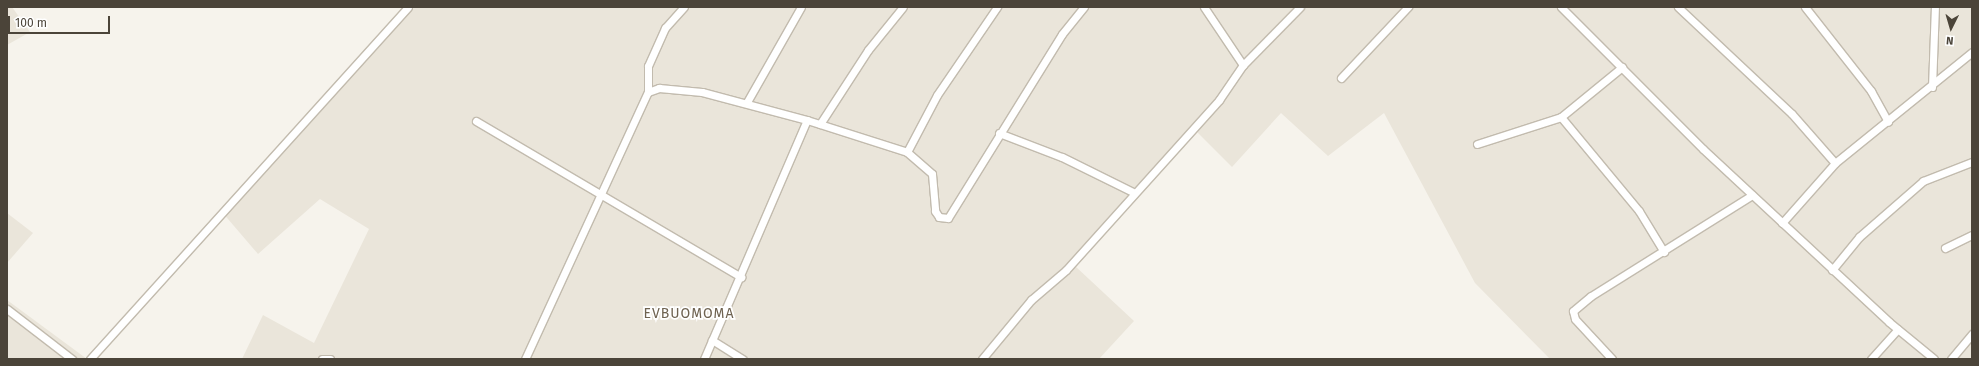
<!DOCTYPE html>
<html>
<head>
<meta charset="utf-8">
<style>
	body { margin:0 }
	#map { position:relative; width:1979px; height:366px; overflow:hidden; background:#f6f3ec; font-family:"Fira Sans",sans-serif }
	div>[style] { position:absolute }
	[style*='--x'] { left:calc(var(--x)*1px); top:calc(var(--y)*1px); width:calc(var(--w)*1px); rotate:calc(var(--a)*1deg) }
	.residential>* { inset:0; background:#eae5da }
	.roads { filter:drop-shadow(1px 0 #c2bbae) drop-shadow(-1px 0 #c2bbae) drop-shadow(0 1px #c2bbae) drop-shadow(0 -1px #c2bbae) }
	.minor>* { height:7px; margin:-3.5px; padding:0 3.5px; transform-origin:3.5px; border-radius:3.5px; background:#fff }
	span { translate:-50% -50%; white-space:nowrap; text-align:center; line-height:1.15; -webkit-text-stroke:3.5px #fff; paint-order:stroke }
	.quarter-label { font-size:14px; color:#6e6250; letter-spacing:1px }
	.frame { position:absolute; inset:0; border:8px solid #4b4439; pointer-events:none }
	.north { position:absolute; left:1931px; top:8px; width:40px; height:40px; -webkit-text-stroke:3px #fff; paint-order:stroke; rotate:185deg; font-size:11px; font-weight:700; line-height:16px; text-align:center; color:#4b4439 }
	.north::after { content:''; display:block; margin:auto; width:14px; height:18px; background:#4b4439; clip-path:polygon(50% 0,100% 100%,50% 72%,0 100%) }
	.scale { position:absolute; left:8px; top:16px; width:102px; height:18px; box-sizing:border-box; border:2px solid #4b4439; border-top:0; padding-left:5px; font-size:12px; line-height:14px; white-space:nowrap; color:#4b4439; -webkit-text-stroke:3px #fff; paint-order:stroke }
</style>
</head>
<body>
<div id="map">
	<div class="residential">
		<i style="clip-path:polygon(7px 7px,12px 7px,30px 32px,7px 45px)"></i>
		<i style="clip-path:polygon(406px 7px,1972px 7px,1972px 359px,1550px 359px,1475px 283px,1384px 113px,1328px 156px,1281px 113px,1232px 167px,1196px 131px,1075px 266px,1134px 321px,1099px 359px,242px 359px,263px 315px,314px 343px,369px 229px,320px 199px,258px 254px,222px 212px)"></i>
		<i style="clip-path:polygon(7px 213px,33px 233px,7px 263px)"></i>
		<i style="clip-path:polygon(7px 300px,87px 359px,7px 359px)"></i>
	</div>
	<div class="roads">
		<div class="minor">
			<i style="--x:1204;--y:7;--w:70;--a:56.1"></i>
			<i style="--x:1561;--y:7;--w:201;--a:45"></i>
			<i style="--x:1703;--y:149;--w:254;--a:42.9"></i>
			<i style="--x:1889;--y:322;--w:58;--a:39.4"></i>
			<i style="--x:1678;--y:7;--w:156;--a:43.2"></i>
			<i style="--x:1792;--y:114;--w:65;--a:48.7"></i>
			<i style="--x:1805;--y:7;--w:107;--a:51.8"></i>
			<i style="--x:1871;--y:91;--w:35;--a:61"></i>
			<i style="--x:1341;--y:78;--w:98;--a:-46.7"></i>
			<i style="--x:1932;--y:87;--w:80;--a:-87.9"></i>
			<i style="--x:648;--y:92;--w:26;--a:-90"></i>
			<i style="--x:648;--y:66;--w:42;--a:-65.9"></i>
			<i style="--x:665;--y:28;--w:28;--a:-48"></i>
			<i style="--x:747;--y:102;--w:109;--a:-60.4"></i>
			<i style="--x:1561;--y:117;--w:122;--a:50.3"></i>
			<i style="--x:1639;--y:211;--w:48;--a:58.6"></i>
			<i style="--x:476;--y:121;--w:308;--a:30.5"></i>
			<i style="--x:820;--y:124;--w:88;--a:-57"></i>
			<i style="--x:868;--y:50;--w:55;--a:-50.9"></i>
			<i style="--x:999;--y:133;--w:67;--a:20.9"></i>
			<i style="--x:1062;--y:157;--w:81;--a:26.3"></i>
			<i style="--x:1477;--y:144;--w:88;--a:-17.8"></i>
			<i style="--x:1561;--y:117;--w:79;--a:-39.3"></i>
			<i style="--x:907;--y:152;--w:64;--a:-62.2"></i>
			<i style="--x:937;--y:95;--w:107;--a:-55.7"></i>
			<i style="--x:1782;--y:223;--w:80;--a:-48.5"></i>
			<i style="--x:1835;--y:163;--w:176;--a:-39"></i>
			<i style="--x:1945;--y:248;--w:30;--a:-26"></i>
			<i style="--x:1832;--y:270;--w:43;--a:-50.7"></i>
			<i style="--x:1859;--y:237;--w:85;--a:-41.2"></i>
			<i style="--x:1923;--y:181;--w:53;--a:-21.2"></i>
			<i style="--x:7;--y:309;--w:82;--a:37.6"></i>
			<i style="--x:712;--y:340;--w:36;--a:32"></i>
			<i style="--x:90;--y:359;--w:474;--a:-47.9"></i>
			<i style="--x:322;--y:359;--w:8;--a:0"></i>
			<i style="--x:525;--y:359;--w:294;--a:-65.3"></i>
			<i style="--x:648;--y:92;--w:12;--a:-20"></i>
			<i style="--x:659;--y:88;--w:43;--a:5.3"></i>
			<i style="--x:702;--y:92;--w:109;--a:14.9"></i>
			<i style="--x:807;--y:120;--w:105;--a:17.7"></i>
			<i style="--x:907;--y:152;--w:33;--a:41"></i>
			<i style="--x:932;--y:174;--w:37;--a:85"></i>
			<i style="--x:935;--y:211;--w:7;--a:56"></i>
			<i style="--x:939;--y:217;--w:9;--a:6"></i>
			<i style="--x:948;--y:218;--w:216;--a:-58.2"></i>
			<i style="--x:1062;--y:34;--w:35;--a:-51"></i>
			<i style="--x:704;--y:359;--w:260;--a:-66.7"></i>
			<i style="--x:982;--y:359;--w:77;--a:-50.3"></i>
			<i style="--x:1031;--y:300;--w:46;--a:-40.6"></i>
			<i style="--x:1066;--y:270;--w:229;--a:-48"></i>
			<i style="--x:1219;--y:100;--w:42;--a:-55.6"></i>
			<i style="--x:1243;--y:65;--w:81;--a:-45.5"></i>
			<i style="--x:1612;--y:359;--w:54;--a:-132.8"></i>
			<i style="--x:1575;--y:319;--w:8;--a:-104"></i>
			<i style="--x:1573;--y:311;--w:23;--a:-40"></i>
			<i style="--x:1591;--y:296;--w:190;--a:-32.1"></i>
			<i style="--x:1871;--y:359;--w:40;--a:-48"></i>
			<i style="--x:1951;--y:359;--w:33;--a:-50"></i>
		</div>
	</div>
	<div class="quarter-label">
		<span style="left:689px;top:314px">EVBUOMOMA</span>
	</div>
	<div class="frame"></div>
	<div class="north">N</div>
	<div class="scale">100 m</div>
</div>
</body>
</html>
